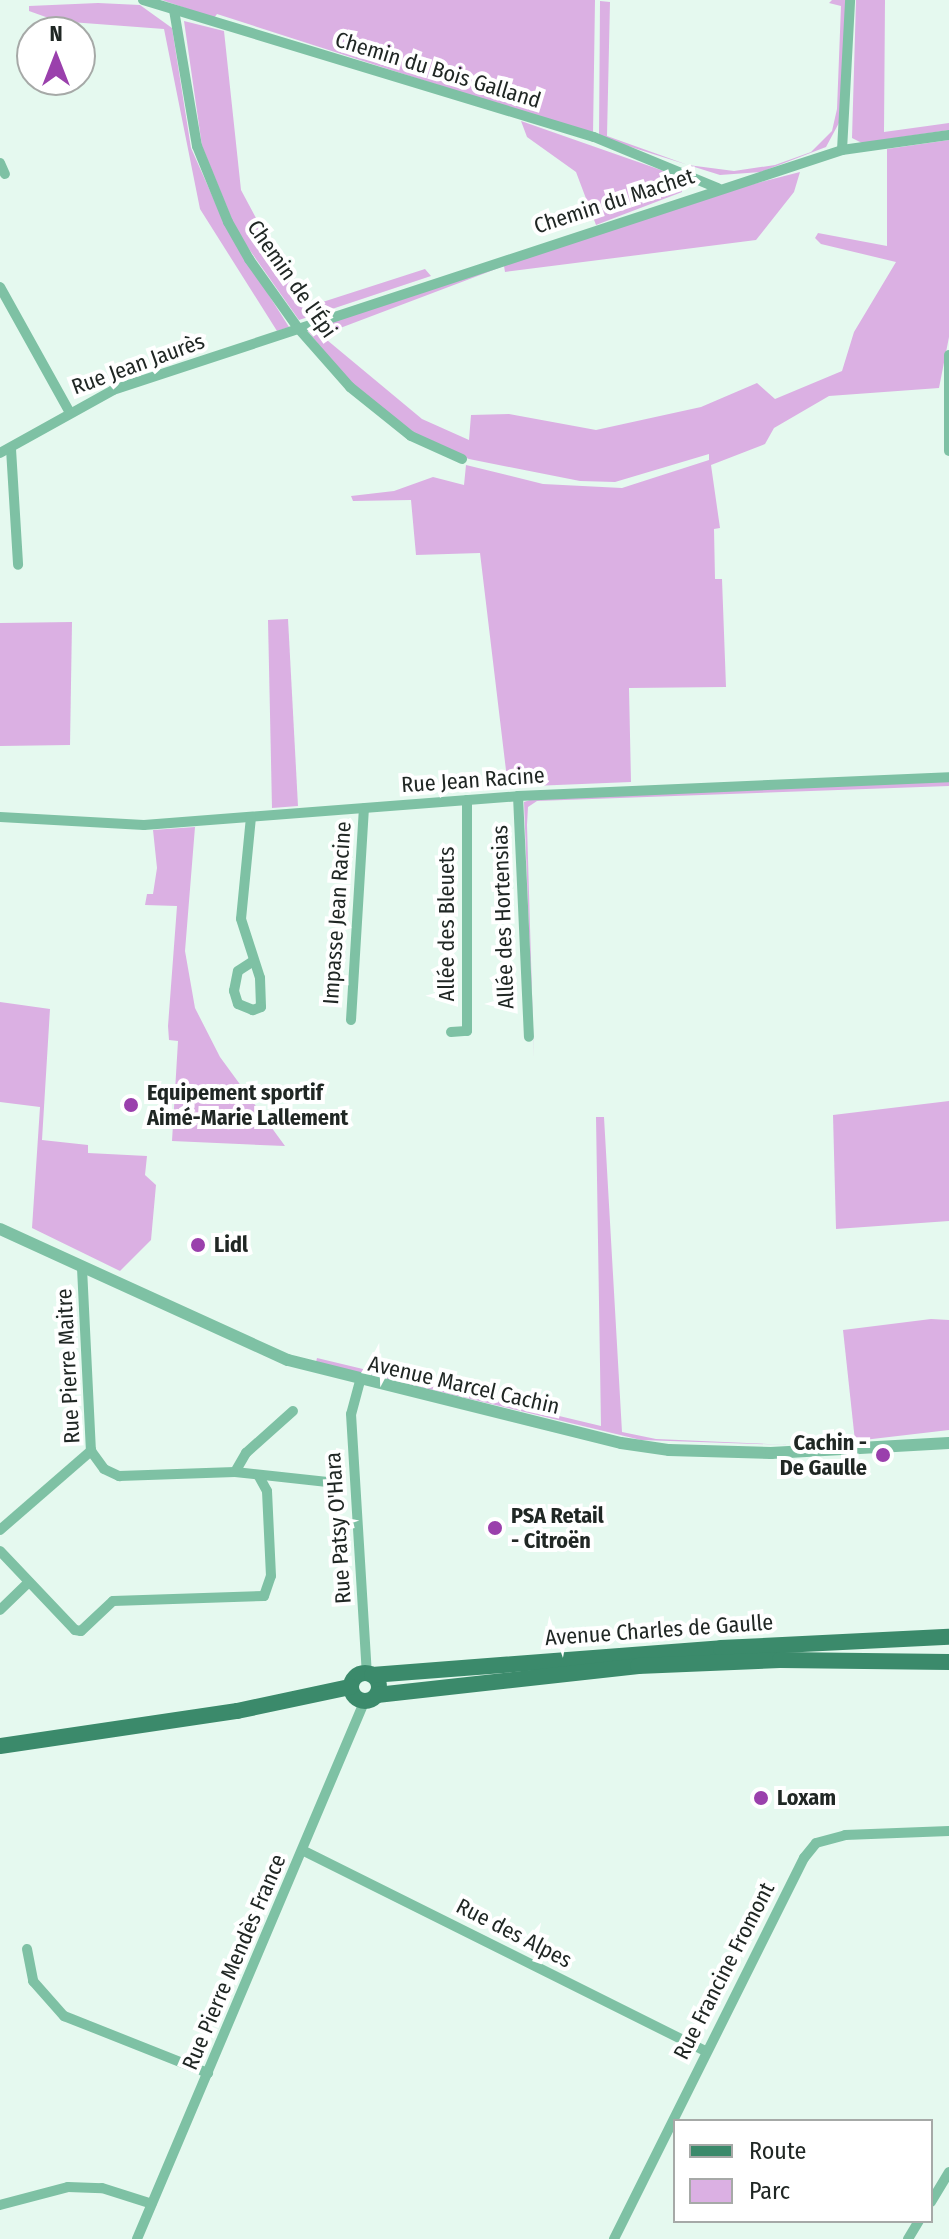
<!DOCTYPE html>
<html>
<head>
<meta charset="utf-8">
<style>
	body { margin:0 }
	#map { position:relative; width:949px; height:2239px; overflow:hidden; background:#e5f9ef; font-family:"Fira Sans Condensed",sans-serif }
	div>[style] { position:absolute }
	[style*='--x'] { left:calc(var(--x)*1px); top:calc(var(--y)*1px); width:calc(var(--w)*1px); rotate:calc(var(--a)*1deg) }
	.green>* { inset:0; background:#dbb0e3 }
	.minor>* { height:10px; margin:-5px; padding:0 5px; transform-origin:5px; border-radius:5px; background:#7ec1a4 }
	.tertiary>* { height:12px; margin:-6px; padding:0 6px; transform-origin:6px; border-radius:6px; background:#7ec1a4 }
	.primary>* { height:16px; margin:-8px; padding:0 8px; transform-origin:8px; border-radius:8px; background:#3b8a6b }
	.primary>.ring { margin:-8px; padding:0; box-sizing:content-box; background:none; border:16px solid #3b8a6b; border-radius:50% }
	.dots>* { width:22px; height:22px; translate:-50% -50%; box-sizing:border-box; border:4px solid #fff; border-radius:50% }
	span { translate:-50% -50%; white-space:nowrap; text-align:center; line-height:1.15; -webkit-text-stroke:8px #fff; paint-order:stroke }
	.street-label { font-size:22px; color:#202724 }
	.poi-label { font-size:22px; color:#202724; font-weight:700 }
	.left { translate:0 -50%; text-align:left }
	.right { translate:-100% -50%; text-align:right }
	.legend { position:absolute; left:673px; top:2119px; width:260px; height:104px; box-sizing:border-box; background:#fff; border:2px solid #a6a9a7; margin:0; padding:10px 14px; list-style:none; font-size:24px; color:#202724 }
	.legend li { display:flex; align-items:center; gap:16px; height:40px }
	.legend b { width:40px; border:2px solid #a6a9a7 }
	.north { position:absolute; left:16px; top:16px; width:80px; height:80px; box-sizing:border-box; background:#fff; border:2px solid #a6a9a7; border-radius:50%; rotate:0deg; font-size:22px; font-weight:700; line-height:32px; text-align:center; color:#202724 }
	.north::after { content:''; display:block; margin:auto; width:28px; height:36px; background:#9a40ac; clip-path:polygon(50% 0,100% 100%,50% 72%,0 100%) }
</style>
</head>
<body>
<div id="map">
	<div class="green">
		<i style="clip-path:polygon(162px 0,595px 0,593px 135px,217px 14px,214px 18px)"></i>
		<i style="clip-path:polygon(832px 0,846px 0,840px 121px,826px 147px,761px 172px,720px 175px,599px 137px,600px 1px,610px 2px,607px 136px,688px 165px,734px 171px,775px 165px,811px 152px,832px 131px,837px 109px,841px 6px,829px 3px)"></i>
		<i style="clip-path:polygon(856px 0,885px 0,884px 132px,949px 123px,949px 130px,862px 143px,852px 138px)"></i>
		<i style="clip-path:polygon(98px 3px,140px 5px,172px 28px,191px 148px,227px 229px,289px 327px,277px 331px,200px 209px,164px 29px,57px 21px,29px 11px,29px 6px)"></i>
		<i style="clip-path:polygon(184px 21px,224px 31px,241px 190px,304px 308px,425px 269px,431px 276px,299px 320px,237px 232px,202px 146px)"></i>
		<i style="clip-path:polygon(521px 121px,681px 177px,682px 192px,596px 225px,576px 172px,527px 137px)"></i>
		<i style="clip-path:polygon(949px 140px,949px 337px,939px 388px,829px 396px,774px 428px,765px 444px,711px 465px,720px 528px,714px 529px,715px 579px,722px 579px,726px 687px,629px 688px,631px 782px,508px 787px,480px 553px,416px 555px,411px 500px,353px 501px,351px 496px,394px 491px,433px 477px,464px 485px,466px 465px,543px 484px,622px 488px,709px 460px,709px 454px,615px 482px,580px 481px,469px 459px,427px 442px,351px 385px,307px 330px,738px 188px,800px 172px,794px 192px,756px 240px,505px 272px,504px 266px,327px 333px,327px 340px,422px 419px,469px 440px,471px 415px,509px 414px,596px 430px,701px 407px,757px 383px,775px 399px,842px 371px,854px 332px,896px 262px,821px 244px,815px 238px,818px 233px,887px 246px,887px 149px)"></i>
		<i style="clip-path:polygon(288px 619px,298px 806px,272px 808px,268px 620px)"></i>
		<i style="clip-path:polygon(72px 622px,70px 745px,0 746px,0 623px)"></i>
		<i style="clip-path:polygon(949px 780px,949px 786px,537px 801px,528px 807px,527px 825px,534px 1060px,524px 802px,533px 799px)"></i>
		<i style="clip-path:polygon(195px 827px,185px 951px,195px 1008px,220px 1057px,285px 1146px,172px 1141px,178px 1041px,169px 1040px,168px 1026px,177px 906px,145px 905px,147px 894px,153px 894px,157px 868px,153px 830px)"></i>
		<i style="clip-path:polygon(0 1002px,50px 1009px,42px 1140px,88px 1145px,88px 1153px,147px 1156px,145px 1175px,156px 1185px,151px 1240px,120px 1271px,32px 1228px,40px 1107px,0 1102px)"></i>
		<i style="clip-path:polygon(949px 1101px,949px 1221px,836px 1229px,833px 1115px)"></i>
		<i style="clip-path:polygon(596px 1117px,604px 1117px,622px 1432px,656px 1439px,789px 1445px,641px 1440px,316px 1362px,317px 1358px,601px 1426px)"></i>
		<i style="clip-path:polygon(931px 1319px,949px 1320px,949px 1430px,855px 1441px,843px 1330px)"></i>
	</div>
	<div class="minor">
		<i style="--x:143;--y:0;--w:471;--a:16.9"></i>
		<i style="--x:594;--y:137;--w:134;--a:22.4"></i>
		<i style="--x:174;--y:10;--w:138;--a:80.4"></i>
		<i style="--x:197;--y:146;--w:82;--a:67.8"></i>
		<i style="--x:228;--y:222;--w:43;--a:60.4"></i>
		<i style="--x:249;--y:259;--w:85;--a:54.6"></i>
		<i style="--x:298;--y:328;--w:79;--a:48.6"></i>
		<i style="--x:350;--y:387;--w:78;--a:38.8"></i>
		<i style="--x:411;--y:436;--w:56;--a:24.3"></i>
		<i style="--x:842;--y:150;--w:150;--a:-86.9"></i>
		<i style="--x:0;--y:163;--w:12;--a:66"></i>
		<i style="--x:0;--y:287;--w:142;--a:60.9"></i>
		<i style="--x:949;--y:355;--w:96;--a:90"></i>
		<i style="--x:11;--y:449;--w:116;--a:86.5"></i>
		<i style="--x:0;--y:453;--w:129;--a:-29.1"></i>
		<i style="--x:113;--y:390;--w:767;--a:-18.22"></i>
		<i style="--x:842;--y:150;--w:108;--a:-8"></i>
		<i style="--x:518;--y:796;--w:241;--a:87.4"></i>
		<i style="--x:0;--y:817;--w:144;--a:3.2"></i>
		<i style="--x:144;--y:825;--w:375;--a:-4.4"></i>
		<i style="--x:518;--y:796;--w:431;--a:-2.5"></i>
		<i style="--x:251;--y:817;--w:102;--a:95.6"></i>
		<i style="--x:241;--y:919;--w:62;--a:72.1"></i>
		<i style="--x:260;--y:978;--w:29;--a:88"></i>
		<i style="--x:261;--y:1007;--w:9;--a:159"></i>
		<i style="--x:253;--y:1010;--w:16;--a:-158"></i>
		<i style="--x:238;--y:1004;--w:14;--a:-107"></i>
		<i style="--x:234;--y:991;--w:20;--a:-79"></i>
		<i style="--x:238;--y:971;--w:17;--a:-33"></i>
		<i style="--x:351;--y:1020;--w:212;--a:-86.5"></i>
		<i style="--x:451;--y:1032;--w:16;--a:-4"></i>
		<i style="--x:467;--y:1031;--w:231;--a:-90"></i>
		<i style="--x:82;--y:1268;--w:183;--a:87.2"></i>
		<i style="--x:91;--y:1451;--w:22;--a:54"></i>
		<i style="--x:104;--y:1469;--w:17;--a:25"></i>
		<i style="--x:119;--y:1476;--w:116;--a:-2"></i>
		<i style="--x:235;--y:1472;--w:93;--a:6.2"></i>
		<i style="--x:360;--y:1381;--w:34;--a:105"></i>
		<i style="--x:351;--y:1414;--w:259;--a:86.5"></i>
		<i style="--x:235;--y:1472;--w:22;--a:-60"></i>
		<i style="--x:246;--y:1453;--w:63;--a:-41.8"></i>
		<i style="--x:0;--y:1530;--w:121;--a:-41"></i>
		<i style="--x:0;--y:1551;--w:109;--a:46.5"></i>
		<i style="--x:75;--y:1630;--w:6;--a:9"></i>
		<i style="--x:81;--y:1631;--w:44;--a:-43.2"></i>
		<i style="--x:113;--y:1601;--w:151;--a:-1.9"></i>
		<i style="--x:264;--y:1596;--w:21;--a:-71"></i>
		<i style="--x:271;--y:1576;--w:85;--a:-92.7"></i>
		<i style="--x:267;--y:1491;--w:18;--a:-119"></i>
		<i style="--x:0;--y:1610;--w:40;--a:-44"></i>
		<i style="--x:304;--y:1851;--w:449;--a:26.5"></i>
		<i style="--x:27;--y:1949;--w:33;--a:79"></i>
		<i style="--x:33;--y:1981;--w:47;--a:48.5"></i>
		<i style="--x:64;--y:2016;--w:155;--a:21.6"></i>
		<i style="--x:931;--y:2202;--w:35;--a:-59"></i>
		<i style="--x:0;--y:2205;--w:70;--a:-14.8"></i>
		<i style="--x:68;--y:2187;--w:34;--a:2"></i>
		<i style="--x:102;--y:2188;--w:52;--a:17.7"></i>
		<i style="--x:137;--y:2239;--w:585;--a:-67.07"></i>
		<i style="--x:614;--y:2239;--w:426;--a:-63.5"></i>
		<i style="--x:804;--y:1858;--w:19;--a:-51"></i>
		<i style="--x:816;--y:1843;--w:30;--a:-15"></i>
		<i style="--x:845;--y:1835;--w:104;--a:-2.2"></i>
		<i style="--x:908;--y:2239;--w:21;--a:-59"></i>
	</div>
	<div class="tertiary">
		<i style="--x:0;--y:1229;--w:316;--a:24.5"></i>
		<i style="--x:288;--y:1360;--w:343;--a:14"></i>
		<i style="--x:621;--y:1443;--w:49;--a:8.3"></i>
		<i style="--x:669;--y:1450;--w:102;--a:1.7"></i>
		<i style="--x:771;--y:1453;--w:178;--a:-3.2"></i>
	</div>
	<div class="primary">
		<i class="ring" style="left:351px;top:1673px;width:12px;height:12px"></i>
		<i style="--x:372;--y:1675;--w:350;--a:-4.4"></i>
		<i style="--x:721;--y:1648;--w:228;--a:-2.8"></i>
		<i style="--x:377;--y:1695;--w:263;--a:-6.3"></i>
		<i style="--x:638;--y:1666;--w:142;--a:-2.4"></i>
		<i style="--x:780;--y:1660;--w:169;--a:0.7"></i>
		<i style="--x:0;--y:1746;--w:240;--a:-8.4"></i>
		<i style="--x:237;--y:1711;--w:116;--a:-12"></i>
	</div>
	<div class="dots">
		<i style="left:131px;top:1105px;background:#9a40ac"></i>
		<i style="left:198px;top:1245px;background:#9a40ac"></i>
		<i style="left:883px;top:1455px;background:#9a40ac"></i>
		<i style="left:495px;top:1528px;background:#9a40ac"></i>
		<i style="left:761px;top:1798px;background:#9a40ac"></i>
	</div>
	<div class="street-label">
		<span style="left:438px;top:70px;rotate:17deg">Chemin du Bois Galland</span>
		<span style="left:614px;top:201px;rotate:-18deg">Chemin du Machet</span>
		<span style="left:292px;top:279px;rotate:55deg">Chemin de l'Épi</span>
		<span style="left:138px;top:364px;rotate:-20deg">Rue Jean Jaurès</span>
		<span style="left:473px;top:780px;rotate:-4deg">Rue Jean Racine</span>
		<span style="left:337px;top:913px;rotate:-86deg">Impasse Jean Racine</span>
		<span style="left:503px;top:917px;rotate:-92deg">Allée des Hortensias</span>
		<span style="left:447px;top:924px;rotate:-90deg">Allée des Bleuets</span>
		<span style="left:68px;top:1366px;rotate:-93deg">Rue Pierre Maitre</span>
		<span style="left:464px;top:1385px;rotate:13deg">Avenue Marcel Cachin</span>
		<span style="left:338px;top:1528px;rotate:-94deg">Rue Patsy O'Hara</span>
		<span style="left:659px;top:1630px;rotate:-4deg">Avenue Charles de Gaulle</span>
		<span style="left:514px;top:1933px;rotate:27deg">Rue des Alpes</span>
		<span style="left:234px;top:1962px;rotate:-67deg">Rue Pierre Mendès France</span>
		<span style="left:724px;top:1971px;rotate:-63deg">Rue Francine Fromont</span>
	</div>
	<div class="poi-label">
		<span class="left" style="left:147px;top:1105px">Equipement sportif<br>Aimé-Marie Lallement</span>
		<span class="left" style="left:214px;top:1245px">Lidl</span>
		<span class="right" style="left:867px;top:1455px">Cachin -<br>De Gaulle</span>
		<span class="left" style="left:511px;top:1528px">PSA Retail<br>- Citroën</span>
		<span class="left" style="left:777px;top:1798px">Loxam</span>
	</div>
	<ul class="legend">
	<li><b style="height:10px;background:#3b8a6b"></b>Route</li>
	<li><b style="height:22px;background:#dbb0e3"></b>Parc</li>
	</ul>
	<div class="north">N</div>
</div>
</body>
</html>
